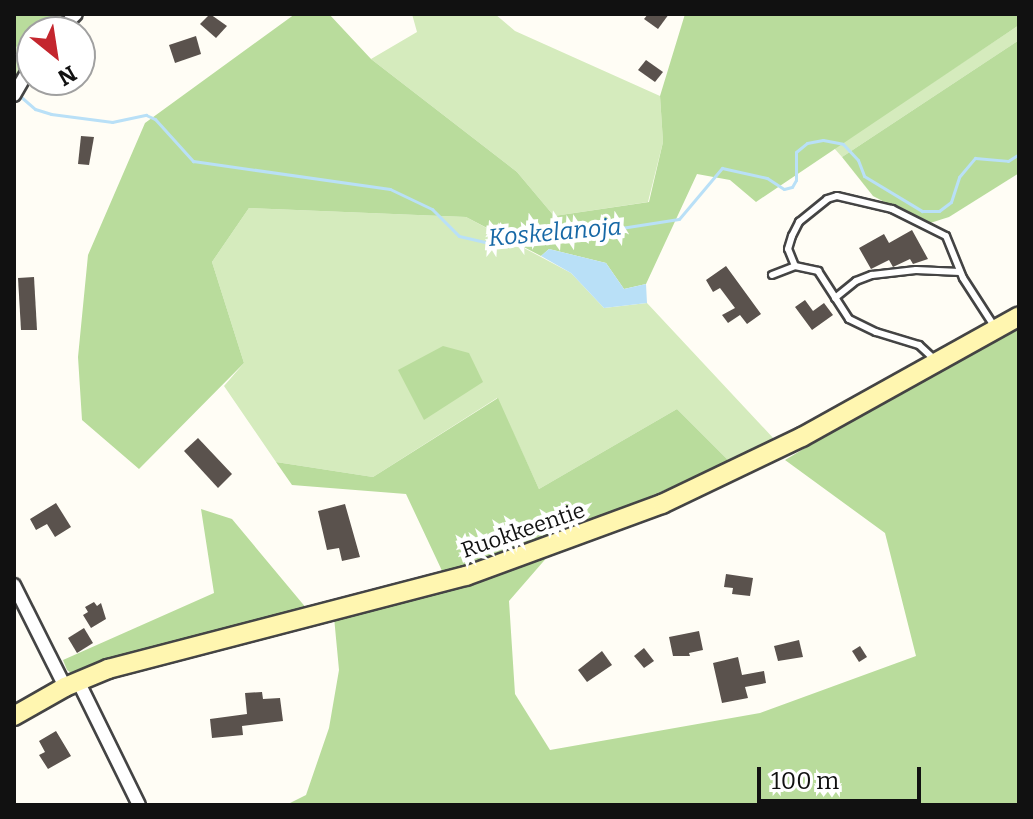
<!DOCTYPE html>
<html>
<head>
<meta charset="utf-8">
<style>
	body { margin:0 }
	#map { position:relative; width:1033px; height:819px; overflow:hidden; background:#fffdf5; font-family:Bitter,serif }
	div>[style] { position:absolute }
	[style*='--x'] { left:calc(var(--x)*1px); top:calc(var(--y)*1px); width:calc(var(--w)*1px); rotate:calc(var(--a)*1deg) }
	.green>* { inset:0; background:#d5ebbd }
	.forest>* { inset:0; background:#b9dc9c }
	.water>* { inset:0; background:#b9e0f7 }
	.stream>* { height:3px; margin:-1.5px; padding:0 1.5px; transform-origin:1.5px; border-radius:1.5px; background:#b9e0f7 }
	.building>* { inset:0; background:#5a524d }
	.roads { filter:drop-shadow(2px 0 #444) drop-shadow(-2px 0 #444) drop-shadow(0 2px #444) drop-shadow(0 -2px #444) }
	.lane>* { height:6px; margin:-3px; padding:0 3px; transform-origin:3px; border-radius:3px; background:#fff }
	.street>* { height:12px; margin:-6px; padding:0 6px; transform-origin:6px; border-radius:6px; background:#fff }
	.secondary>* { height:18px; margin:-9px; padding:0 9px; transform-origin:9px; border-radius:9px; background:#fff6b0 }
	span { translate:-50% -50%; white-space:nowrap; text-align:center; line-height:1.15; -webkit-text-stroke:8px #fff; paint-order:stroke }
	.street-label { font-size:22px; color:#111 }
	.water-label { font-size:24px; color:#1768a6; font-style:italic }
	.frame { position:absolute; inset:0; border:16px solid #111; pointer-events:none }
	.north { position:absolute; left:16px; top:16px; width:80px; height:80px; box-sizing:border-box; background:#fff; border:2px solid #a0a0a0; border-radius:50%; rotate:150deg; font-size:22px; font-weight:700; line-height:32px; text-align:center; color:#111 }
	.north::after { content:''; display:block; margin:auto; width:28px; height:36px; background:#c4262e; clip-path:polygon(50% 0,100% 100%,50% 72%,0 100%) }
	.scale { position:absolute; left:757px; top:767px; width:164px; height:36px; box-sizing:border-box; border:4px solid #111; border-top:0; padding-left:10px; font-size:24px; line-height:28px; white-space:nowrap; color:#111; -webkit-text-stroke:6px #fff; paint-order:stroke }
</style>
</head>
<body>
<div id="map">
	<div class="green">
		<i style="clip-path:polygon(55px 14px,72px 14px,52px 32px,34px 32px)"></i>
		<i style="clip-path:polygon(412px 14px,495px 14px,515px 31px,660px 96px,663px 142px,648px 202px,554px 216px,517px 172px,371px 59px,417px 32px)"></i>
		<i style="clip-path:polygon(1019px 25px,1019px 40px,842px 157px,834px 148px)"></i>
		<i style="clip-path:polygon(32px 34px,32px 49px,14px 82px,14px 49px)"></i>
		<i style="clip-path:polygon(249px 208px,466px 217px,571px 273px,604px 308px,647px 303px,775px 440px,730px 462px,677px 409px,539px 489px,497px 398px,373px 477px,276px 462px,224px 386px,244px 363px,212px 262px)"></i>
	</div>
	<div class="forest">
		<i style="clip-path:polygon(14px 14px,55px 14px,14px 49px)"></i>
		<i style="clip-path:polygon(295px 14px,329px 14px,371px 59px,517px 172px,554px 216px,649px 202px,663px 142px,660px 96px,685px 14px,1019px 14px,1019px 25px,756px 202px,730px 180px,697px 174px,646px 284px,624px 289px,606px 263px,549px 249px,541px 256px,466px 217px,249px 208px,212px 262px,244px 363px,139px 469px,82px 420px,78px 357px,88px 255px,145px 123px)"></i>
		<i style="clip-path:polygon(1019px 40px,1019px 173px,949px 217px,927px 224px,873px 196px,842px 157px)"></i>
		<i style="clip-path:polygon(1019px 326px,1019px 805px,286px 805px,306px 795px,329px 728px,339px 670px,334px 617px,549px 555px,509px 601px,515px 694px,550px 750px,760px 713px,916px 656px,885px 533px,785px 460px,915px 382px)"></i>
		<i style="clip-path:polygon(443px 346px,469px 353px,483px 382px,424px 420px,398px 370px)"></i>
		<i style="clip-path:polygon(498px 398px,539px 489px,677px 409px,730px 462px,539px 544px,444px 575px,406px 494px,292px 485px,276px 462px,373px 477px)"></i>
		<i style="clip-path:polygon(201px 509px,232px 519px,307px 609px,77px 677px,67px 670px,63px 660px,214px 593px)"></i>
	</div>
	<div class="water">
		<i style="clip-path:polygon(549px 249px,606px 263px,624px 289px,646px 284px,647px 303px,604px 308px,571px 273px,541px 256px)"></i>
	</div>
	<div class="stream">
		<i style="--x:20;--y:96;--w:20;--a:41"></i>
		<i style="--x:35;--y:109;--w:17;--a:17"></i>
		<i style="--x:51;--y:114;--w:62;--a:7.5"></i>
		<i style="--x:112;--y:122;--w:35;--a:-12"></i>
		<i style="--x:146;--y:115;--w:10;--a:24"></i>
		<i style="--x:155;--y:119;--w:57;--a:47.9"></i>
		<i style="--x:193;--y:161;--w:199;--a:8.1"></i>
		<i style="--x:390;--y:189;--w:47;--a:25.5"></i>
		<i style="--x:432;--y:209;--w:38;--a:45"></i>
		<i style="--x:459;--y:236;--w:32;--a:13"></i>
		<i style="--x:490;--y:243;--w:22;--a:0"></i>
		<i style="--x:512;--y:243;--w:18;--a:-22"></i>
		<i style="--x:529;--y:236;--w:41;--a:0"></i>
		<i style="--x:570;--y:236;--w:110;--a:-8.9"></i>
		<i style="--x:679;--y:219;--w:67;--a:-49.9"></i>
		<i style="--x:722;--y:168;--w:46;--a:12.5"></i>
		<i style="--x:767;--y:178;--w:20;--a:33"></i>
		<i style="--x:784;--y:189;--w:8;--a:-14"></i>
		<i style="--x:792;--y:187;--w:8;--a:-60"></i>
		<i style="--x:796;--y:180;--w:28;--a:-90"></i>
		<i style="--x:796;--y:152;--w:14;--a:-39"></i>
		<i style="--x:807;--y:143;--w:16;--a:-11"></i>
		<i style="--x:823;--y:140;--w:20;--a:11"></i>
		<i style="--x:843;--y:144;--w:22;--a:47"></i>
		<i style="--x:858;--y:160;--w:17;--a:69"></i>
		<i style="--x:864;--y:176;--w:68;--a:31.1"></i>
		<i style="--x:922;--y:211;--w:17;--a:0"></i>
		<i style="--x:939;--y:211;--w:15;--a:-37"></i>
		<i style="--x:951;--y:202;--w:26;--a:-72"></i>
		<i style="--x:959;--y:177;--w:25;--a:-50"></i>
		<i style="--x:975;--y:158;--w:33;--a:5"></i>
		<i style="--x:1008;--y:161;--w:13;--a:-32"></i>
	</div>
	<div class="building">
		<i style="clip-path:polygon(210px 14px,227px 26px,216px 38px,200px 24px)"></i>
		<i style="clip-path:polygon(648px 14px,669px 14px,658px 29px,644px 19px)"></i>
		<i style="clip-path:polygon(196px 36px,201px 54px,175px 63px,169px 45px)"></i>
		<i style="clip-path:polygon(646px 60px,663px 72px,655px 82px,638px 70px)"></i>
		<i style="clip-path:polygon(81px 136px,94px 137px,89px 165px,78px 164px)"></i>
		<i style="clip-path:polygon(912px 230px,928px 259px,913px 264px,910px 259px,893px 267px,889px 260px,871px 269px,859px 248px,884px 234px,889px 243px)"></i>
		<i style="clip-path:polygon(726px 266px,761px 314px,747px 324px,740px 315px,728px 323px,722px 315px,735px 308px,720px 288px,713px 292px,706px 280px)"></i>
		<i style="clip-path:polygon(34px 277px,37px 330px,21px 330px,18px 278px)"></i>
		<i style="clip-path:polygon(805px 300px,813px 311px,824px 303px,833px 315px,812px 330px,795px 307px)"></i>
		<i style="clip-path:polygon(198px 438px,232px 474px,218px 488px,184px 451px)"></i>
		<i style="clip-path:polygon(56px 503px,71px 527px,55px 537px,47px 524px,36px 530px,30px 519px)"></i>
		<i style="clip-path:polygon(345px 504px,360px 557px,342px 561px,339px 548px,327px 550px,318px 511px)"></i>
		<i style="clip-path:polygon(726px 574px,753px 578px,750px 596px,732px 594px,733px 588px,724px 587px)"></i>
		<i style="clip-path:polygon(94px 602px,97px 606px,101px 603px,106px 619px,91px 628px,83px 615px,88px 612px,85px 607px)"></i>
		<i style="clip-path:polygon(84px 628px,93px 643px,77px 653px,68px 638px)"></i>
		<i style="clip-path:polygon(699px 631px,703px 650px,689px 653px,690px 656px,673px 656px,669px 637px)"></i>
		<i style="clip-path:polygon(799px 640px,803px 657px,778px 661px,774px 646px)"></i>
		<i style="clip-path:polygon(860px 646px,867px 657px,859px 662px,852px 651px)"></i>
		<i style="clip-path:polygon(644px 648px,654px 661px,644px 668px,634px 656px)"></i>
		<i style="clip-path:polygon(602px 651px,612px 665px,587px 682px,578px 670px)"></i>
		<i style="clip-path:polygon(738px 657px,742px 675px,764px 671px,766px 683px,745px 687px,748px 698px,722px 703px,713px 663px)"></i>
		<i style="clip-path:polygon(262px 692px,263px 699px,280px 698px,283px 721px,242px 726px,243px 735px,212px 738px,210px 719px,247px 714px,245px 693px)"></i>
		<i style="clip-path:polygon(56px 731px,71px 756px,48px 769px,39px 755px,45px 752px,39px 741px)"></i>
	</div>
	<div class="roads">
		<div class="lane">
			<i style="--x:795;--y:266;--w:18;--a:-112"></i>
			<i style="--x:788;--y:249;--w:14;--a:-73"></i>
			<i style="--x:792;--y:236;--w:16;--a:-63"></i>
			<i style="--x:799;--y:222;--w:36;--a:-39"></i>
			<i style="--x:827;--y:199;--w:10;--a:-17"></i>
			<i style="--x:837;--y:196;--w:57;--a:13.3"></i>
			<i style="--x:892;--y:209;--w:60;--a:26.6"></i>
			<i style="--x:946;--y:236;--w:45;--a:68"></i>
			<i style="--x:963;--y:278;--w:57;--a:57.1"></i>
			<i style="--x:772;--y:275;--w:25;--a:-21"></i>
			<i style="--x:795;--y:266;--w:24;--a:12"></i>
			<i style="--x:818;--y:271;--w:57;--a:57.1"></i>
			<i style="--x:849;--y:319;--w:30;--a:26"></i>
			<i style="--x:876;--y:332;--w:45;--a:16.8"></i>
			<i style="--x:919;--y:345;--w:22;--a:43"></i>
			<i style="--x:835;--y:298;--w:27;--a:-39"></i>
			<i style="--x:856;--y:281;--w:17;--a:-21"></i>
			<i style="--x:872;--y:275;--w:44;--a:-6.5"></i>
			<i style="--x:916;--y:270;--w:44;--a:2.6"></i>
		</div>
		<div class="street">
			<i style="--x:58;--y:32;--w:25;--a:-45"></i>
			<i style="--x:14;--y:95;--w:36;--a:-60"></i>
			<i style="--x:14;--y:585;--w:114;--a:63.4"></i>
			<i style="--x:78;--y:681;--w:138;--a:63.8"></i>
		</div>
		<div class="secondary">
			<i style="--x:14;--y:716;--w:59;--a:-29.6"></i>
			<i style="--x:65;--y:687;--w:47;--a:-22.7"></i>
			<i style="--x:108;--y:669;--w:370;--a:-14.6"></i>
			<i style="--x:466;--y:576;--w:209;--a:-20.2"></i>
			<i style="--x:662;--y:504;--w:155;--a:-25.6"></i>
			<i style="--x:802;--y:437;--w:248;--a:-29.1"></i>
		</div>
	</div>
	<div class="street-label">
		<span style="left:523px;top:530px;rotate:-19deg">Ruokkeentie</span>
	</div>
	<div class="water-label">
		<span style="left:555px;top:233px;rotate:-5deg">Koskelanoja</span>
	</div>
	<div class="frame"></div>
	<div class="north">N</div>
	<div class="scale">100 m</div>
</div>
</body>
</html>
